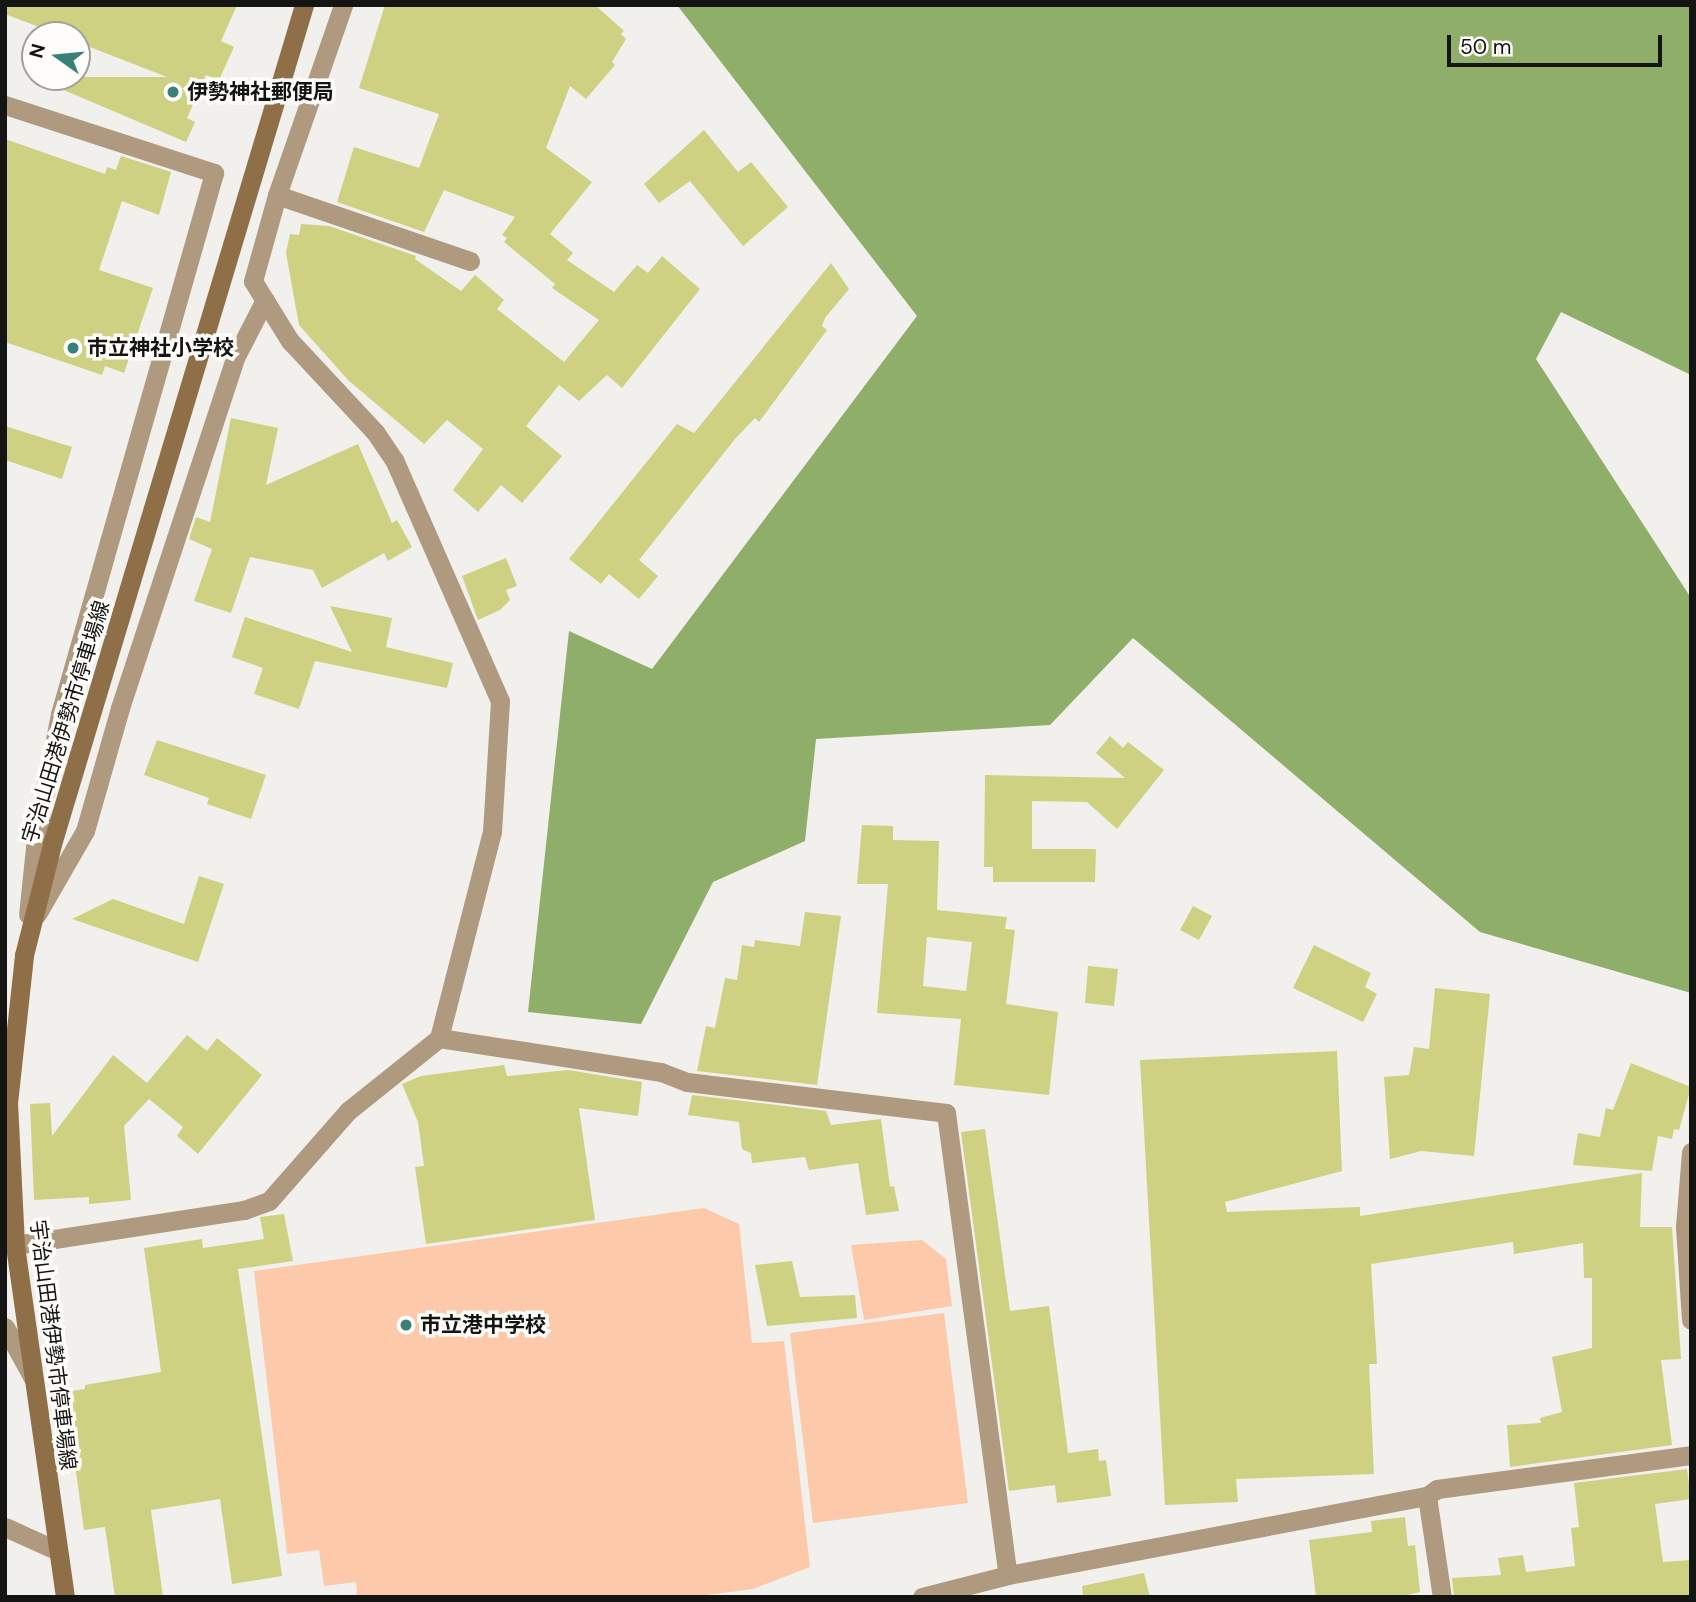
<!DOCTYPE html>
<html>
<head>
<meta charset="utf-8">
<style>
	body { margin:0 }
	#map { position:relative; width:1696px; height:1602px; overflow:hidden; background:#f1f0ec; font-family:"DM Sans","Noto Sans JP",sans-serif }
	div>[style] { position:absolute }
	[style*='--x'] { left:calc(var(--x)*1px); top:calc(var(--y)*1px); width:calc(var(--w)*1px); rotate:calc(var(--a)*1deg) }
	.green>* { inset:0; background:#fcc9aa }
	.water>* { inset:0; background:#8eae69 }
	.building>* { inset:0; background:#ced182 }
	.minor>* { height:19px; margin:-9.5px; padding:0 9.5px; transform-origin:9.5px; border-radius:9.5px; background:#af997f }
	.secondary>* { height:19px; margin:-9.5px; padding:0 9.5px; transform-origin:9.5px; border-radius:9.5px; background:#8f6f47 }
	.dots>* { width:19px; height:19px; translate:-50% -50%; box-sizing:border-box; border:4px solid #fffdf9; border-radius:50% }
	span { translate:-50% -50%; white-space:nowrap; text-align:center; line-height:1.15; -webkit-text-stroke:7px #fffdf9; paint-order:stroke }
	.poi-label { font-size:21px; color:#141413; font-weight:700 }
	.left { translate:0 -50%; text-align:left }
	.street-label { font-size:21px; color:#141413 }
	.frame { position:absolute; inset:0; border:7px solid #141413; pointer-events:none }
	.north { position:absolute; left:21px; top:21px; width:70px; height:70px; box-sizing:border-box; background:#fffdf9; border:2px solid #a1a09d; border-radius:50%; rotate:285deg; font-size:19px; font-weight:700; line-height:28px; text-align:center; color:#141413 }
	.north::after { content:''; display:block; margin:auto; width:24px; height:32px; background:#398079; clip-path:polygon(50% 0,100% 100%,50% 72%,0 100%) }
	.scale { position:absolute; left:1447px; top:35px; width:215px; height:32px; box-sizing:border-box; border:4px solid #141413; border-top:0; padding-left:9px; font-size:21px; line-height:24px; white-space:nowrap; color:#141413; -webkit-text-stroke:5px #fffdf9; paint-order:stroke }
</style>
</head>
<body>
<div id="map">
	<div class="green">
		<i style="clip-path:polygon(704px 1208px,739px 1224px,752px 1343px,784px 1341px,810px 1567px,753px 1589px,692px 1597px,357px 1597px,356px 1582px,324px 1586px,319px 1550px,287px 1554px,254px 1271px)"></i>
		<i style="clip-path:polygon(922px 1240px,946px 1259px,952px 1306px,864px 1320px,851px 1245px)"></i>
		<i style="clip-path:polygon(944px 1313px,968px 1503px,813px 1523px,790px 1333px)"></i>
	</div>
	<div class="water">
		<i style="clip-path:polygon(677px 5px,1691px 5px,1691px 375px,1561px 312px,1536px 359px,1691px 598px,1691px 993px,1480px 932px,1133px 638px,1050px 725px,816px 739px,805px 841px,713px 882px,641px 1024px,528px 1012px,569px 631px,652px 669px,917px 316px)"></i>
	</div>
	<div class="building">
		<i style="clip-path:polygon(5px 5px,237px 5px,221px 41px,234px 47px,219px 80px,206px 75px,187px 118px,195px 122px,186px 142px,33px 77px,167px 77px,77px 42px,77px 35px,60px 35px,5px 14px)"></i>
		<i style="clip-path:polygon(385px 5px,595px 5px,624px 31px,621px 34px,626px 39px,612px 62px,615px 65px,586px 99px,570px 86px,546px 148px,592px 182px,550px 234px,573px 253px,567px 260px,614px 292px,637px 265px,648px 273px,662px 256px,700px 289px,622px 388px,607px 375px,579px 401px,559px 385px,526px 426px,562px 456px,522px 503px,501px 485px,478px 512px,453px 490px,483px 449px,447px 420px,424px 444px,349px 381px,299px 325px,286px 253px,290px 234px,299px 235px,301px 224px,329px 226px,416px 256px,415px 259px,461px 291px,475px 275px,504px 300px,497px 309px,564px 362px,599px 320px,552px 288px,555px 284px,504px 242px,507px 238px,502px 235px,515px 217px,444px 190px,424px 232px,337px 202px,354px 147px,419px 168px,439px 114px,359px 88px)"></i>
		<i style="clip-path:polygon(704px 130px,738px 172px,751px 162px,788px 207px,743px 246px,690px 181px,659px 203px,644px 184px)"></i>
		<i style="clip-path:polygon(5px 139px,105px 174px,107px 167px,116px 170px,121px 156px,171px 172px,159px 215px,122px 201px,99px 270px,153px 288px,124px 373px,105px 366px,102px 375px,5px 342px)"></i>
		<i style="clip-path:polygon(831px 263px,849px 289px,825px 318px,822px 326px,827px 330px,759px 422px,755px 418px,735px 439px,639px 560px,658px 576px,639px 599px,609px 574px,601px 584px,569px 559px,677px 424px,694px 433px)"></i>
		<i style="clip-path:polygon(231px 418px,278px 428px,266px 485px,358px 444px,392px 523px,397px 520px,412px 547px,388px 561px,384px 553px,322px 588px,313px 570px,250px 557px,231px 613px,194px 601px,212px 549px,189px 539px,196px 517px,210px 522px)"></i>
		<i style="clip-path:polygon(5px 426px,72px 447px,62px 479px,5px 460px)"></i>
		<i style="clip-path:polygon(506px 558px,517px 586px,506px 590px,510px 600px,500px 610px,478px 620px,462px 576px)"></i>
		<i style="clip-path:polygon(330px 606px,392px 618px,386px 647px,453px 663px,447px 688px,315px 661px,299px 709px,254px 694px,263px 668px,232px 657px,245px 617px,352px 652px)"></i>
		<i style="clip-path:polygon(1110px 736px,1123px 748px,1128px 742px,1164px 770px,1117px 829px,1087px 802px,1032px 801px,1032px 849px,1096px 849px,1095px 882px,993px 882px,993px 867px,984px 867px,985px 775px,1125px 778px,1096px 753px)"></i>
		<i style="clip-path:polygon(157px 740px,266px 775px,251px 819px,207px 804px,209px 798px,144px 775px)"></i>
		<i style="clip-path:polygon(evenodd,862px 825px,893px 826px,893px 840px,939px 841px,937px 910px,1007px 917px,1005px 929px,1015px 930px,1006px 1004px,1058px 1012px,1049px 1095px,954px 1085px,961px 1019px,877px 1013px,888px 884px,857px 884px,862px 825px,927px 937px,972px 942px,966px 991px,923px 986px,927px 937px)"></i>
		<i style="clip-path:polygon(199px 876px,224px 884px,198px 962px,72px 919px,113px 899px,184px 924px)"></i>
		<i style="clip-path:polygon(1193px 906px,1212px 916px,1199px 940px,1180px 930px)"></i>
		<i style="clip-path:polygon(805px 912px,841px 916px,817px 1085px,697px 1071px,706px 1026px,715px 1028px,725px 978px,737px 980px,742px 945px,754px 947px,755px 940px,800px 946px)"></i>
		<i style="clip-path:polygon(1314px 945px,1371px 973px,1365px 987px,1377px 994px,1363px 1022px,1293px 988px)"></i>
		<i style="clip-path:polygon(1088px 966px,1118px 969px,1114px 1006px,1085px 1003px)"></i>
		<i style="clip-path:polygon(1435px 988px,1490px 994px,1474px 1156px,1421px 1151px,1390px 1159px,1384px 1077px,1409px 1075px,1414px 1047px,1429px 1049px)"></i>
		<i style="clip-path:polygon(187px 1035px,207px 1051px,217px 1038px,262px 1075px,198px 1154px,177px 1136px,183px 1127px,149px 1099px,124px 1126px,131px 1200px,89px 1204px,89px 1197px,34px 1200px,30px 1104px,50px 1103px,52px 1136px,113px 1055px,147px 1083px)"></i>
		<i style="clip-path:polygon(1337px 1051px,1342px 1171px,1225px 1202px,1227px 1212px,1360px 1207px,1360px 1216px,1642px 1173px,1640px 1227px,1672px 1227px,1681px 1359px,1661px 1360px,1672px 1445px,1510px 1467px,1507px 1425px,1541px 1423px,1540px 1418px,1562px 1412px,1552px 1357px,1592px 1348px,1592px 1278px,1584px 1278px,1583px 1243px,1514px 1254px,1513px 1242px,1371px 1264px,1377px 1364px,1369px 1364px,1374px 1474px,1236px 1479px,1238px 1502px,1165px 1505px,1140px 1060px)"></i>
		<i style="clip-path:polygon(1631px 1063px,1691px 1087px,1679px 1130px,1674px 1129px,1672px 1139px,1658px 1136px,1652px 1171px,1573px 1165px,1578px 1133px,1600px 1137px,1606px 1108px,1613px 1110px)"></i>
		<i style="clip-path:polygon(504px 1065px,507px 1076px,568px 1070px,642px 1082px,638px 1116px,579px 1108px,595px 1220px,426px 1244px,415px 1167px,424px 1166px,418px 1122px,402px 1084px,421px 1076px)"></i>
		<i style="clip-path:polygon(692px 1095px,826px 1111px,831px 1125px,881px 1119px,890px 1187px,894px 1186px,899px 1211px,866px 1215px,858px 1163px,809px 1170px,805px 1157px,752px 1163px,751px 1153px,742px 1149px,739px 1122px,688px 1115px)"></i>
		<i style="clip-path:polygon(985px 1129px,1010px 1311px,1049px 1306px,1068px 1453px,1098px 1449px,1099px 1461px,1106px 1460px,1111px 1496px,1057px 1503px,1055px 1485px,1009px 1491px,961px 1132px)"></i>
		<i style="clip-path:polygon(284px 1214px,293px 1261px,238px 1269px,282px 1576px,232px 1584px,220px 1499px,151px 1510px,163px 1597px,115px 1597px,105px 1527px,84px 1530px,65px 1392px,85px 1389px,85px 1385px,161px 1372px,144px 1248px,202px 1239px,203px 1248px,264px 1239px,260px 1217px)"></i>
		<i style="clip-path:polygon(792px 1261px,800px 1297px,855px 1295px,857px 1318px,767px 1326px,755px 1265px)"></i>
		<i style="clip-path:polygon(1687px 1469px,1691px 1499px,1655px 1504px,1663px 1562px,1691px 1560px,1691px 1597px,1454px 1597px,1452px 1578px,1501px 1575px,1498px 1558px,1523px 1555px,1526px 1572px,1575px 1566px,1571px 1528px,1579px 1527px,1574px 1483px)"></i>
		<i style="clip-path:polygon(1405px 1517px,1408px 1546px,1415px 1545px,1420px 1592px,1399px 1597px,1316px 1597px,1309px 1540px,1372px 1532px,1371px 1521px)"></i>
		<i style="clip-path:polygon(1144px 1573px,1150px 1597px,1083px 1597px,1082px 1586px)"></i>
	</div>
	<div class="minor">
		<i style="--x:5;--y:105;--w:220;--a:18"></i>
		<i style="--x:214;--y:173;--w:562;--a:105.89"></i>
		<i style="--x:60;--y:714;--w:126;--a:101"></i>
		<i style="--x:36;--y:838;--w:77;--a:95.9"></i>
		<i style="--x:277;--y:195;--w:204;--a:18.9"></i>
		<i style="--x:37;--y:914;--w:96;--a:-60"></i>
		<i style="--x:85;--y:831;--w:128;--a:-74.1"></i>
		<i style="--x:120;--y:708;--w:368;--a:-71.8"></i>
		<i style="--x:235;--y:358;--w:65;--a:-62.7"></i>
		<i style="--x:439;--y:1038;--w:225;--a:8.7"></i>
		<i style="--x:661;--y:1072;--w:28;--a:21"></i>
		<i style="--x:687;--y:1082;--w:261;--a:6.8"></i>
		<i style="--x:946;--y:1113;--w:466;--a:82.4"></i>
		<i style="--x:1691;--y:1152;--w:75;--a:94.6"></i>
		<i style="--x:1685;--y:1227;--w:93;--a:86.3"></i>
		<i style="--x:15;--y:1245;--w:232;--a:-8.7"></i>
		<i style="--x:244;--y:1210;--w:27;--a:-20"></i>
		<i style="--x:269;--y:1201;--w:120;--a:-48.7"></i>
		<i style="--x:348;--y:1111;--w:117;--a:-38.7"></i>
		<i style="--x:439;--y:1038;--w:213;--a:-75.6"></i>
		<i style="--x:492;--y:832;--w:131;--a:-86.5"></i>
		<i style="--x:500;--y:701;--w:263;--a:-113.7"></i>
		<i style="--x:394;--y:460;--w:34;--a:-124"></i>
		<i style="--x:375;--y:432;--w:125;--a:-133"></i>
		<i style="--x:290;--y:341;--w:70;--a:-121.7"></i>
		<i style="--x:253;--y:281;--w:89;--a:-74.4"></i>
		<i style="--x:277;--y:195;--w:201;--a:-70.8"></i>
		<i style="--x:5;--y:1327;--w:58;--a:61.2"></i>
		<i style="--x:1427;--y:1496;--w:102;--a:81.6"></i>
		<i style="--x:5;--y:1527;--w:58;--a:24.4"></i>
		<i style="--x:922;--y:1597;--w:89;--a:-14.3"></i>
		<i style="--x:1008;--y:1575;--w:426;--a:-10.7"></i>
		<i style="--x:1427;--y:1496;--w:12;--a:-35"></i>
		<i style="--x:1437;--y:1489;--w:256;--a:-7.6"></i>
	</div>
	<div class="secondary">
		<i style="--x:65;--y:1597;--w:356;--a:-98.1"></i>
		<i style="--x:15;--y:1245;--w:142;--a:-92.8"></i>
		<i style="--x:8;--y:1103;--w:149;--a:-83.8"></i>
		<i style="--x:24;--y:955;--w:114;--a:-75.8"></i>
		<i style="--x:52;--y:844;--w:876;--a:-73.28"></i>
	</div>
	<div class="dots">
		<i style="left:173px;top:92px;background:#398079"></i>
		<i style="left:73px;top:348px;background:#398079"></i>
		<i style="left:406px;top:1325px;background:#398079"></i>
	</div>
	<div class="poi-label">
		<span class="left" style="left:187px;top:92px">伊勢神社郵便局</span>
		<span class="left" style="left:87px;top:348px">市立神社小学校</span>
		<span class="left" style="left:420px;top:1325px">市立港中学校</span>
	</div>
	<div class="street-label">
		<span style="left:66px;top:722px;rotate:-73deg">宇治山田港伊勢市停車場線</span>
		<span style="left:53px;top:1345px;rotate:83deg">宇治山田港伊勢市停車場線</span>
	</div>
	<div class="frame"></div>
	<div class="north">N</div>
	<div class="scale">50 m</div>
</div>
</body>
</html>
